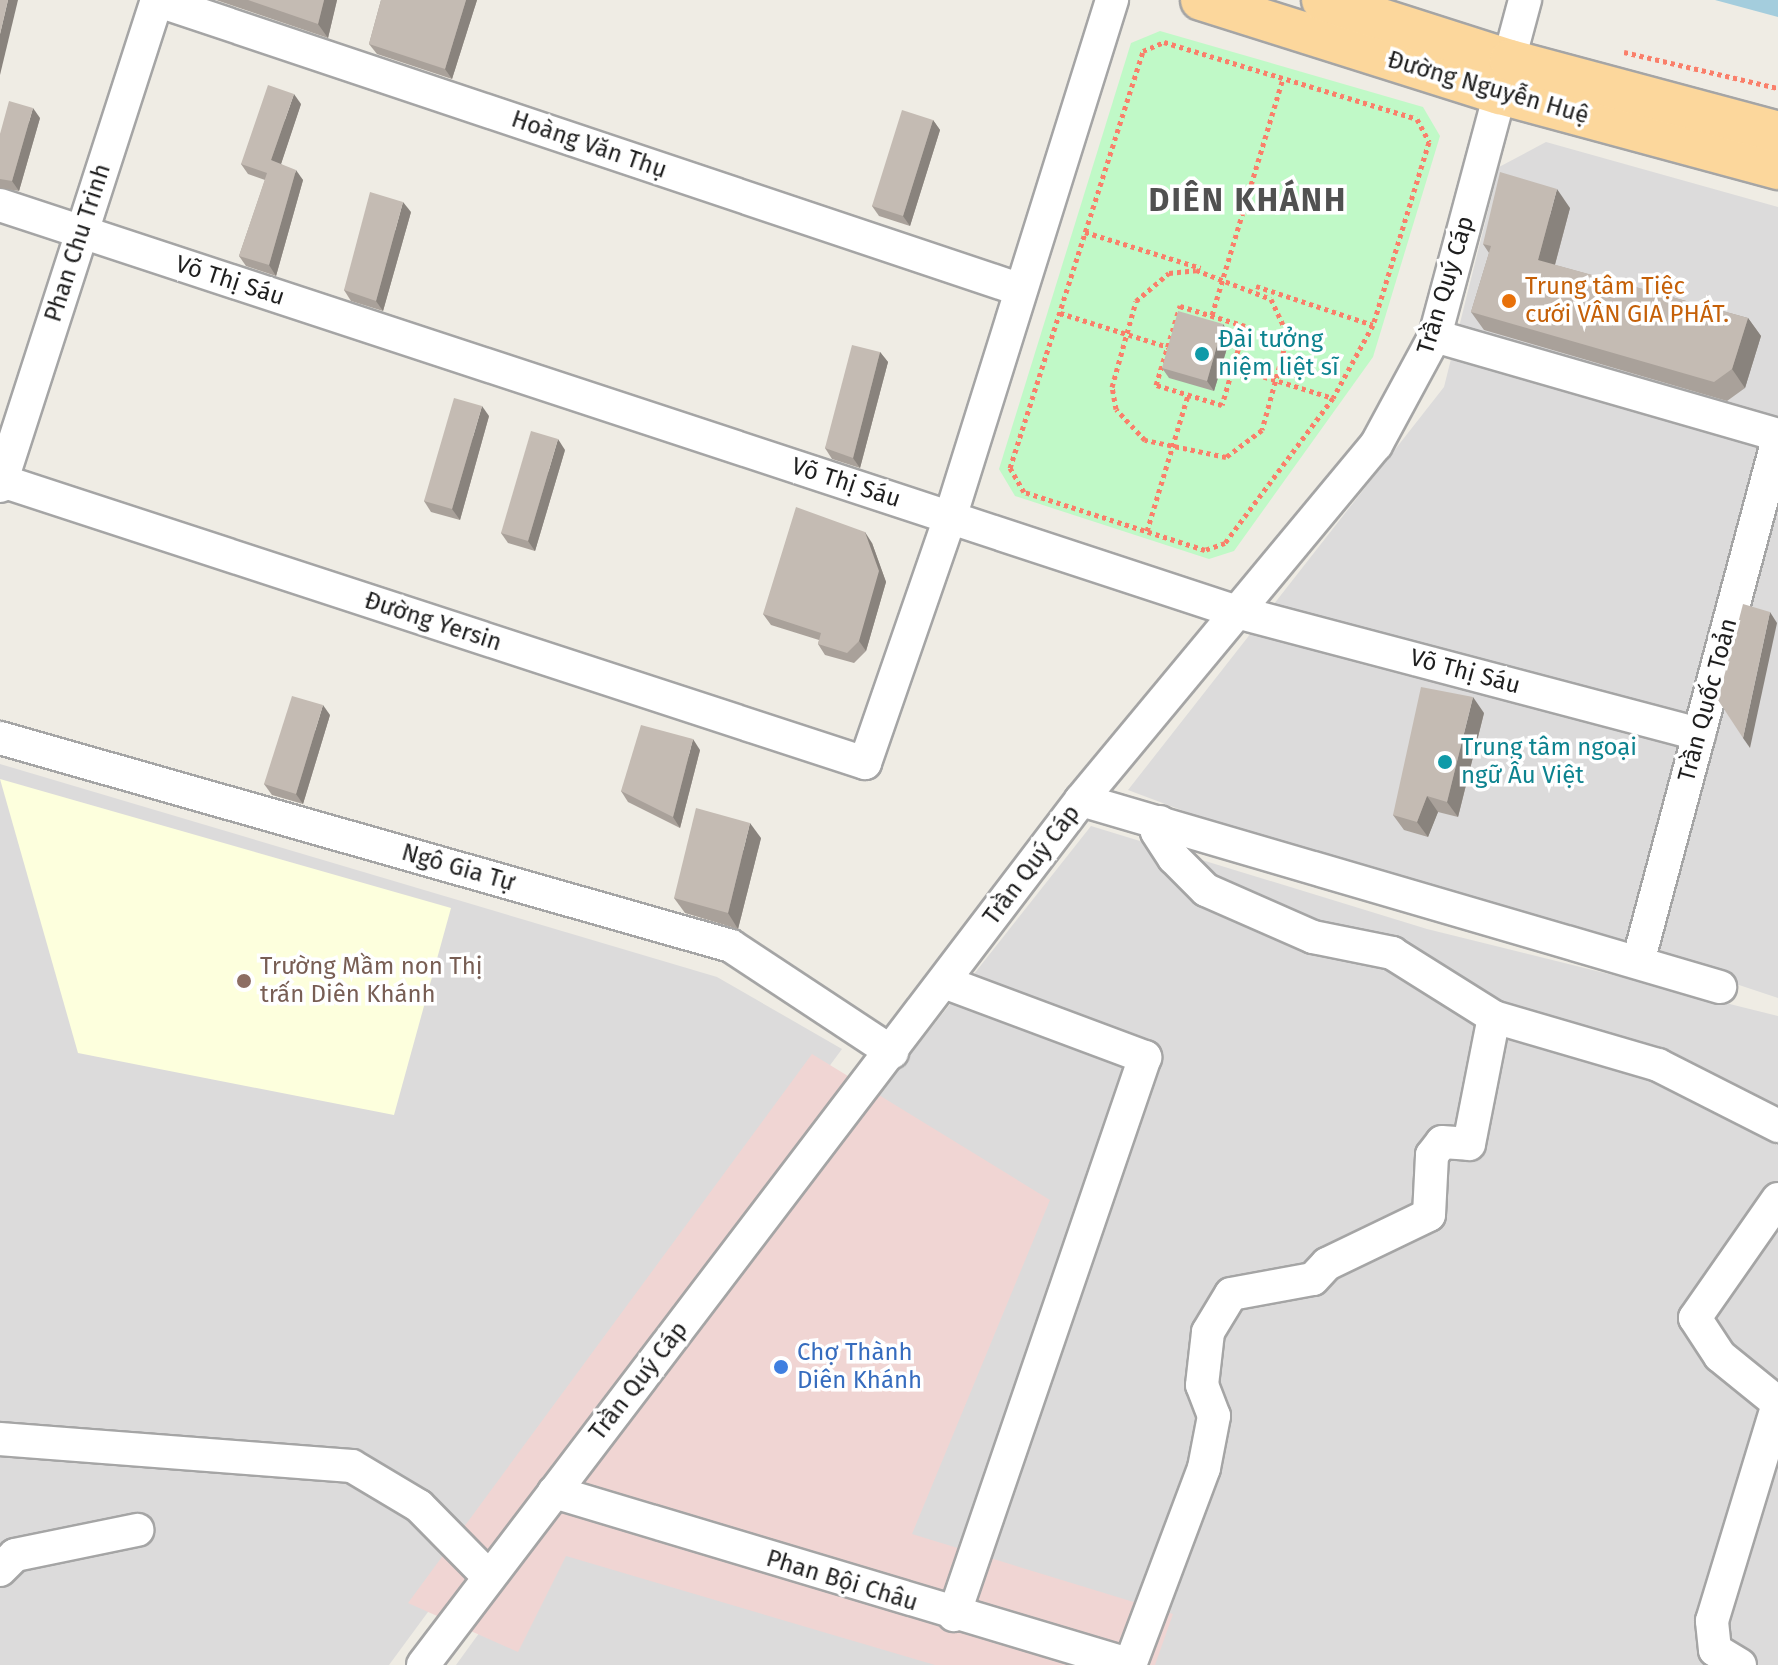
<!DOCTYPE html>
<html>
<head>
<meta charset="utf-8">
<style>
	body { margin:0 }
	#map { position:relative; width:1778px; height:1665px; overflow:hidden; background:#efece4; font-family:"Fira Sans",sans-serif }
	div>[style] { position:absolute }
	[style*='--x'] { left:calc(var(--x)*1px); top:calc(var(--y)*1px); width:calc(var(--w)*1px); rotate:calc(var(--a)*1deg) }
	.residential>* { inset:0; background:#dcdbdb }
	.commercial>* { inset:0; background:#f0d5d3 }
	.education>* { inset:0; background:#fdffdd }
	.park>* { inset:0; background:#c0f9c7 }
	.water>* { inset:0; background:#a4cddd }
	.path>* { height:5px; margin-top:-2.5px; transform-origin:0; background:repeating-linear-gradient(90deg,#fa7f6a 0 4px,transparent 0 8px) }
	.roads { filter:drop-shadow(2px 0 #a5a5a5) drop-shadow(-2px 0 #a5a5a5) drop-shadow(0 2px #a5a5a5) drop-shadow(0 -2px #a5a5a5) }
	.minor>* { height:32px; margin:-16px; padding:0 16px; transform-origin:16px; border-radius:16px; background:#fff }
	.major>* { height:40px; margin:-20px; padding:0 20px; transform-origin:20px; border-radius:20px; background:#fcd79c }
	.wall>* { inset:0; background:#a9a19a }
	.shaded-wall>* { inset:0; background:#89837d }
	.building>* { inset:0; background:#c4bbb3 }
	.dots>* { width:22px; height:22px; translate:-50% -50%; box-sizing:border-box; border:4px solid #fff; border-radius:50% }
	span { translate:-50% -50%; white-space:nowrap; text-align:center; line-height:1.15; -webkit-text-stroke:7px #fff; paint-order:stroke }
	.street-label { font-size:24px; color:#1e1e1e }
	.food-label { font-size:24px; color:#c56008 }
	.left { translate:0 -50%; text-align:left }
	.culture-label { font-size:24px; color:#0d838f }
	.education-label { font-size:24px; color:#785e54 }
	.shop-label { font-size:24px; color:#366cbe }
	.district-label { font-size:32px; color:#515151; font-weight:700; letter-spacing:2px }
</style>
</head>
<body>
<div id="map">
	<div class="residential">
		<i style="clip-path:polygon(1546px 142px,1778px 207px,1778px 998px,1529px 915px,1261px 840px,1128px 790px,1444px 387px,1499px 167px)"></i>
		<i style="clip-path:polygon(0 764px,717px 977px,842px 1049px,389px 1665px,0 1665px)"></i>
		<i style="clip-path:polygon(1091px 826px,1427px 929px,1778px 1016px,1778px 1665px,456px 1665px,766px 1237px)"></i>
	</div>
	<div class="commercial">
		<i style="clip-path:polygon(812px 1054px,1050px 1200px,912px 1534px,1173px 1614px,1155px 1665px,935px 1665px,566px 1556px,518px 1652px,408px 1603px)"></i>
	</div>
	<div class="education">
		<i style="clip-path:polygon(0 779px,451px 908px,394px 1115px,78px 1053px)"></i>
	</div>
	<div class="park">
		<i style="clip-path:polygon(1160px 31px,1423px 107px,1440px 136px,1373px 357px,1234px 551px,1209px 559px,1015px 496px,999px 469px,1131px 43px)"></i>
	</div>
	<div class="water">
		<i style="clip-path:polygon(1715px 0,1778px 0,1778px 17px)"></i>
	</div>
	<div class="path">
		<i style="--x:1164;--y:42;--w:264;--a:16.9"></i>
		<i style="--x:1417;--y:119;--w:26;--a:62"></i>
		<i style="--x:1429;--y:142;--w:191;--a:107"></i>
		<i style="--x:1373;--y:325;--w:83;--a:118.7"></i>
		<i style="--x:1333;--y:398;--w:181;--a:126.7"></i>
		<i style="--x:1225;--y:543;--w:21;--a:161"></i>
		<i style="--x:1205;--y:550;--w:190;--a:-162.2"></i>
		<i style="--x:1024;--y:492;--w:28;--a:-120"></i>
		<i style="--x:1010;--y:468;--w:438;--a:-72.3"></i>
		<i style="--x:1143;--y:51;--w:23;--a:-23"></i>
		<i style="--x:1624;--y:52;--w:158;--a:13.2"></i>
		<i style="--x:1085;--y:232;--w:121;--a:17.2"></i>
		<i style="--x:1196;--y:270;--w:80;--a:21.1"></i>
		<i style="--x:1271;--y:299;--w:40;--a:65"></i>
		<i style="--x:1288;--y:335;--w:98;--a:105.3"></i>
		<i style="--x:1262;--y:430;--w:45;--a:143.1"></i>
		<i style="--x:1226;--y:457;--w:83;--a:-168.1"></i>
		<i style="--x:1145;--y:440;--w:42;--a:-133.1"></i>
		<i style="--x:1116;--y:409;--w:22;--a:-100"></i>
		<i style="--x:1112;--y:387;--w:89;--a:-74.4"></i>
		<i style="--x:1136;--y:301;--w:43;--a:-40.3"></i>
		<i style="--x:1169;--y:273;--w:27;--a:-6"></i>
		<i style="--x:1256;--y:286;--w:123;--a:18.4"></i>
		<i style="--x:1180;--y:306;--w:68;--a:17.1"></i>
		<i style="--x:1245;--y:326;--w:82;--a:106.2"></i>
		<i style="--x:1222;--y:405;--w:69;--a:-163.1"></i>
		<i style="--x:1156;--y:385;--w:83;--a:-73.1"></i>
		<i style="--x:1060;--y:313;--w:113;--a:17.5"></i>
		<i style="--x:1212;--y:315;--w:246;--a:-73.3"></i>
		<i style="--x:1233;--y:367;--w:105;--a:17.2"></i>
		<i style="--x:1147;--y:531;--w:142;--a:-73.2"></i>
	</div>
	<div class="roads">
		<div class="minor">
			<i style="--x:156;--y:0;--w:912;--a:18.53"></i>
			<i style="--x:0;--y:205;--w:1302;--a:18.21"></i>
			<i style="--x:1237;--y:612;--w:478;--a:14.8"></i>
			<i style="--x:1435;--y:336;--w:357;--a:16.1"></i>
			<i style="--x:2;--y:481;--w:908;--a:18.1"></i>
			<i style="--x:865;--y:763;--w:259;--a:-70.9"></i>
			<i style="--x:950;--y:518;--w:543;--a:-72.63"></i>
			<i style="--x:0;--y:486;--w:511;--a:-72.1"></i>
			<i style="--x:0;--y:738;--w:760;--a:15.88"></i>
			<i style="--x:731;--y:946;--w:193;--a:33.4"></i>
			<i style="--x:1081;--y:800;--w:666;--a:16.31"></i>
			<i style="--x:1160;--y:822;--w:10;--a:107"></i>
			<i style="--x:1157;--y:832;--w:31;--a:57"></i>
			<i style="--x:1174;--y:858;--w:45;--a:45"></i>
			<i style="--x:1206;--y:890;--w:117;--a:23.7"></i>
			<i style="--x:1313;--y:937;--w:81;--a:11.4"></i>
			<i style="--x:1392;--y:953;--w:120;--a:32.1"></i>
			<i style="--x:1494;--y:1017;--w:171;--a:16.3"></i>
			<i style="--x:1658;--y:1065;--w:135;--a:26.9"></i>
			<i style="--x:1638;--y:962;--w:541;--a:-75.01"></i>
			<i style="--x:944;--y:982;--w:215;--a:20.5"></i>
			<i style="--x:1145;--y:1057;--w:590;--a:108.9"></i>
			<i style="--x:1778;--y:1199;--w:145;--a:124.9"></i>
			<i style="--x:1695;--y:1318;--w:45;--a:56.7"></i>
			<i style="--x:1720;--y:1356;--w:75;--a:39"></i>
			<i style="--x:0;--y:1439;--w:353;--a:4.4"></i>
			<i style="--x:352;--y:1466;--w:78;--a:30.8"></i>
			<i style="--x:419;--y:1506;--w:100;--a:45.4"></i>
			<i style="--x:554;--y:1492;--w:602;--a:16.69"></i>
			<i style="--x:0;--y:1570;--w:21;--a:-45"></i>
			<i style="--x:15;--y:1555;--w:125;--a:-11.6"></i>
			<i style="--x:423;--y:1665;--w:1087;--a:-52.74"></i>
			<i style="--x:1081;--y:800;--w:462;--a:-50.3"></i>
			<i style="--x:1376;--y:445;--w:124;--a:-61.6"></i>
			<i style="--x:1435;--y:336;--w:348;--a:-75"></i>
			<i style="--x:1130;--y:1665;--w:210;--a:-69.4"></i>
			<i style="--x:1204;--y:1468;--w:53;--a:-79.1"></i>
			<i style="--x:1214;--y:1416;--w:33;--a:-111"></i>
			<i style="--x:1202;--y:1385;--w:53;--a:-83.5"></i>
			<i style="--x:1208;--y:1332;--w:44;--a:-58.8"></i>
			<i style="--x:1231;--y:1294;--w:83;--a:-10.4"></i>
			<i style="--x:1313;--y:1279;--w:21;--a:-47"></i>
			<i style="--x:1327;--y:1264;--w:113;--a:-25.7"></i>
			<i style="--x:1429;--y:1215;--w:60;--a:-87.1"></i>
			<i style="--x:1432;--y:1155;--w:16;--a:-52"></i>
			<i style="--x:1442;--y:1142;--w:27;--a:4"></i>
			<i style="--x:1469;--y:1144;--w:129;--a:-78.9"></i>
			<i style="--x:1740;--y:1665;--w:29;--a:-149"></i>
			<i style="--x:1715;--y:1650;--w:29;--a:-96"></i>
			<i style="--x:1712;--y:1621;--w:227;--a:-73.1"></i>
		</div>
		<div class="major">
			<i style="--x:1201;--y:0;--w:313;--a:17.5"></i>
			<i style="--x:1500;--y:94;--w:288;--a:15.1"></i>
			<i style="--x:1322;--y:0;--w:197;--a:17.7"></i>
			<i style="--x:1510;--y:60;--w:278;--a:15"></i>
		</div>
	</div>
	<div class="wall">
		<i style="clip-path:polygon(216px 0,337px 0,328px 38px)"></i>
		<i style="clip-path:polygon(381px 0,477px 0,452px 79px,377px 54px,369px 44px)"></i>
		<i style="clip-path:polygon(301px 104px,281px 164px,303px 180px,276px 276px,246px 266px,239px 256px,265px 180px,248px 174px,241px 164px)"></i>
		<i style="clip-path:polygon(40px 118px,19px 191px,0 188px,0 134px)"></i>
		<i style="clip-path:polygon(933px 120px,940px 130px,910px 226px,879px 216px,872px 206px)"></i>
		<i style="clip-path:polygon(1570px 208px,1555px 265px,1748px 318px,1761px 336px,1745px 388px,1727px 401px,1484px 330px,1471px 312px,1489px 253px,1483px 244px)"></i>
		<i style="clip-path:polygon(411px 212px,383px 311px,351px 301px,344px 290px)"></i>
		<i style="clip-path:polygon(1231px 335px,1214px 391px,1169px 378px,1162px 368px)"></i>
		<i style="clip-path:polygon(880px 352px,888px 362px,860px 468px,832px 459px,825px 448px)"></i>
		<i style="clip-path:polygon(489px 416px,460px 520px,431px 512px,424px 501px)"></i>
		<i style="clip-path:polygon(565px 450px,535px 551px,508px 543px,501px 533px)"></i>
		<i style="clip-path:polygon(872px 543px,886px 582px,866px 651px,854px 663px,825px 655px,818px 644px,819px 640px,771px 625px,763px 614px)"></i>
		<i style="clip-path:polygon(1484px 713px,1458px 817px,1438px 812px,1428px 837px,1404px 830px,1393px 815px)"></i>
		<i style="clip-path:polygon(330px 715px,303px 804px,272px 795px,264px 784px)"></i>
		<i style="clip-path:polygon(700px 750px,680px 828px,628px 802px,621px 791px)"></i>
		<i style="clip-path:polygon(761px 838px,738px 929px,685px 913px,674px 898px)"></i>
	</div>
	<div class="shaded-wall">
		<i style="clip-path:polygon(8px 0,18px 0,0 75px,0 34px)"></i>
		<i style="clip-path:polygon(324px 0,337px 0,328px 38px,318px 24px)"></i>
		<i style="clip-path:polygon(466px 0,477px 0,452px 79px,445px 69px)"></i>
		<i style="clip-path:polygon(294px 94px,301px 104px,279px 170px,271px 160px)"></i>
		<i style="clip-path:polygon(33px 108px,40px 118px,19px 191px,12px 181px)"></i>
		<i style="clip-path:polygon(933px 120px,940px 130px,910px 226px,903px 216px)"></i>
		<i style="clip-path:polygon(296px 170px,303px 180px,276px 276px,269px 265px)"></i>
		<i style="clip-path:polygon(1557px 189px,1570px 208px,1551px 279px,1538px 260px)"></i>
		<i style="clip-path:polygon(403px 202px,411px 212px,383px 311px,376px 301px)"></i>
		<i style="clip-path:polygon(1748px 318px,1761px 336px,1745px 388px,1732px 369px)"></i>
		<i style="clip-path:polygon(1223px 324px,1231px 335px,1214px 391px,1207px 381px)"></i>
		<i style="clip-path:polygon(880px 352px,888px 362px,860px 468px,853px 458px)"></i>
		<i style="clip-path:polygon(482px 406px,489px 416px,460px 520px,452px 509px)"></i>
		<i style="clip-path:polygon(558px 439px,565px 450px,535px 551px,528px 541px)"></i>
		<i style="clip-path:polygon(865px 532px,872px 543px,886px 582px,866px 651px,859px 641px)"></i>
		<i style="clip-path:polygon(1770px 612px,1777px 623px,1750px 748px,1743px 738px)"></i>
		<i style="clip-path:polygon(1473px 697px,1484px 713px,1458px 817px,1447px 802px)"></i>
		<i style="clip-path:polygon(323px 705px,330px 715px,303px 804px,296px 794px)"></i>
		<i style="clip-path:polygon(693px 739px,700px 750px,680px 828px,673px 817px)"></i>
		<i style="clip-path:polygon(1427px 796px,1438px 812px,1428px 837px,1417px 822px)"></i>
		<i style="clip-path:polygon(750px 823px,761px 838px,738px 929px,728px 913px)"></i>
	</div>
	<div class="building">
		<i style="clip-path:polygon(0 0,8px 0,0 34px)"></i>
		<i style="clip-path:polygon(248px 0,324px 0,318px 24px)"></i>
		<i style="clip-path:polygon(381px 0,466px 0,445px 69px,369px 44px)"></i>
		<i style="clip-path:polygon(268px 85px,294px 94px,271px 160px,296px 170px,269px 265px,239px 256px,267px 173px,241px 164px)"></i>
		<i style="clip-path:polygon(9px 101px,33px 108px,12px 181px,0 179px,0 134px)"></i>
		<i style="clip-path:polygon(902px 110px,933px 120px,903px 216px,872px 206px)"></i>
		<i style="clip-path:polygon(1500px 172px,1557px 189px,1538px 260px,1748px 318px,1732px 369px,1714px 382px,1471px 312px,1491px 246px,1483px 244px)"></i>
		<i style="clip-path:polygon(370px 192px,403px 202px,376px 301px,344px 290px)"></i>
		<i style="clip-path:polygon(1178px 311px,1223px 324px,1207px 381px,1162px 368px)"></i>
		<i style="clip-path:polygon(852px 345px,880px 352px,853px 458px,825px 448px)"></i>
		<i style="clip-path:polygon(454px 398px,482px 406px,452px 509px,424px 501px)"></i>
		<i style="clip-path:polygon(531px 431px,558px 439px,528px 541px,501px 533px)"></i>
		<i style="clip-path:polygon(796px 507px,865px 532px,879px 571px,859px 641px,847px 653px,818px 644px,821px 633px,763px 614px)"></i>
		<i style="clip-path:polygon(1743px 604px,1770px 612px,1743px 738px,1718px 700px)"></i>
		<i style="clip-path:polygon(1421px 687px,1473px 697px,1447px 802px,1427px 796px,1417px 822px,1393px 815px)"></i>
		<i style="clip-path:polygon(292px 696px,323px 705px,296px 794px,264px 784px)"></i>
		<i style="clip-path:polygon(641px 725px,693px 739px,673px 817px,621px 791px)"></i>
		<i style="clip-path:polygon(696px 808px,750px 823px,728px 913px,674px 898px)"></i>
	</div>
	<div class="dots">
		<i style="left:1509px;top:301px;background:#e8710a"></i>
		<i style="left:1202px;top:354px;background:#0f9aa8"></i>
		<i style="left:1445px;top:762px;background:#0f9aa8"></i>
		<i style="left:244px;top:981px;background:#8d6e63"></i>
		<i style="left:781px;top:1367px;background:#3f7fe0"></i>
	</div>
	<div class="street-label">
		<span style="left:1488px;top:88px;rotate:16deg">Đường Nguyễn Huệ</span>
		<span style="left:589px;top:145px;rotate:19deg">Hoàng Văn Thụ</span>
		<span style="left:78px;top:243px;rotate:-72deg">Phan Chu Trinh</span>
		<span style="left:230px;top:281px;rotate:18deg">Võ Thị Sáu</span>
		<span style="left:1446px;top:285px;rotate:-73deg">Trần Quý Cáp</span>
		<span style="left:846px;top:483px;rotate:18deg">Võ Thị Sáu</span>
		<span style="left:433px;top:622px;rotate:18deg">Đường Yersin</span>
		<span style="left:1465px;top:672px;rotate:15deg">Võ Thị Sáu</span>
		<span style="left:1708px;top:700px;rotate:-75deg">Trần Quốc Toản</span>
		<span style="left:1032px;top:865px;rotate:-53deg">Trần Quý Cáp</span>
		<span style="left:458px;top:868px;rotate:16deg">Ngô Gia Tự</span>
		<span style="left:639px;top:1381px;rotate:-52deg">Trần Quý Cáp</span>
		<span style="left:842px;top:1581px;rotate:17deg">Phan Bội Châu</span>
	</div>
	<div class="food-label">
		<span class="left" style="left:1525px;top:301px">Trung tâm Tiệc<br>cưới VÂN GIA PHÁT.</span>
	</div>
	<div class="culture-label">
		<span class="left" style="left:1218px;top:354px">Đài tưởng<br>niệm liệt sĩ</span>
		<span class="left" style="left:1461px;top:762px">Trung tâm ngoại<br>ngữ Âu Việt</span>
	</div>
	<div class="education-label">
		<span class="left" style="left:260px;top:981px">Trường Mầm non Thị<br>trấn Diên Khánh</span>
	</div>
	<div class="shop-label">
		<span class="left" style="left:797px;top:1367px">Chợ Thành<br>Diên Khánh</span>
	</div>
	<div class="district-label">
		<span style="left:1248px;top:200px">DIÊN KHÁNH</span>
	</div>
</div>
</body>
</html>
